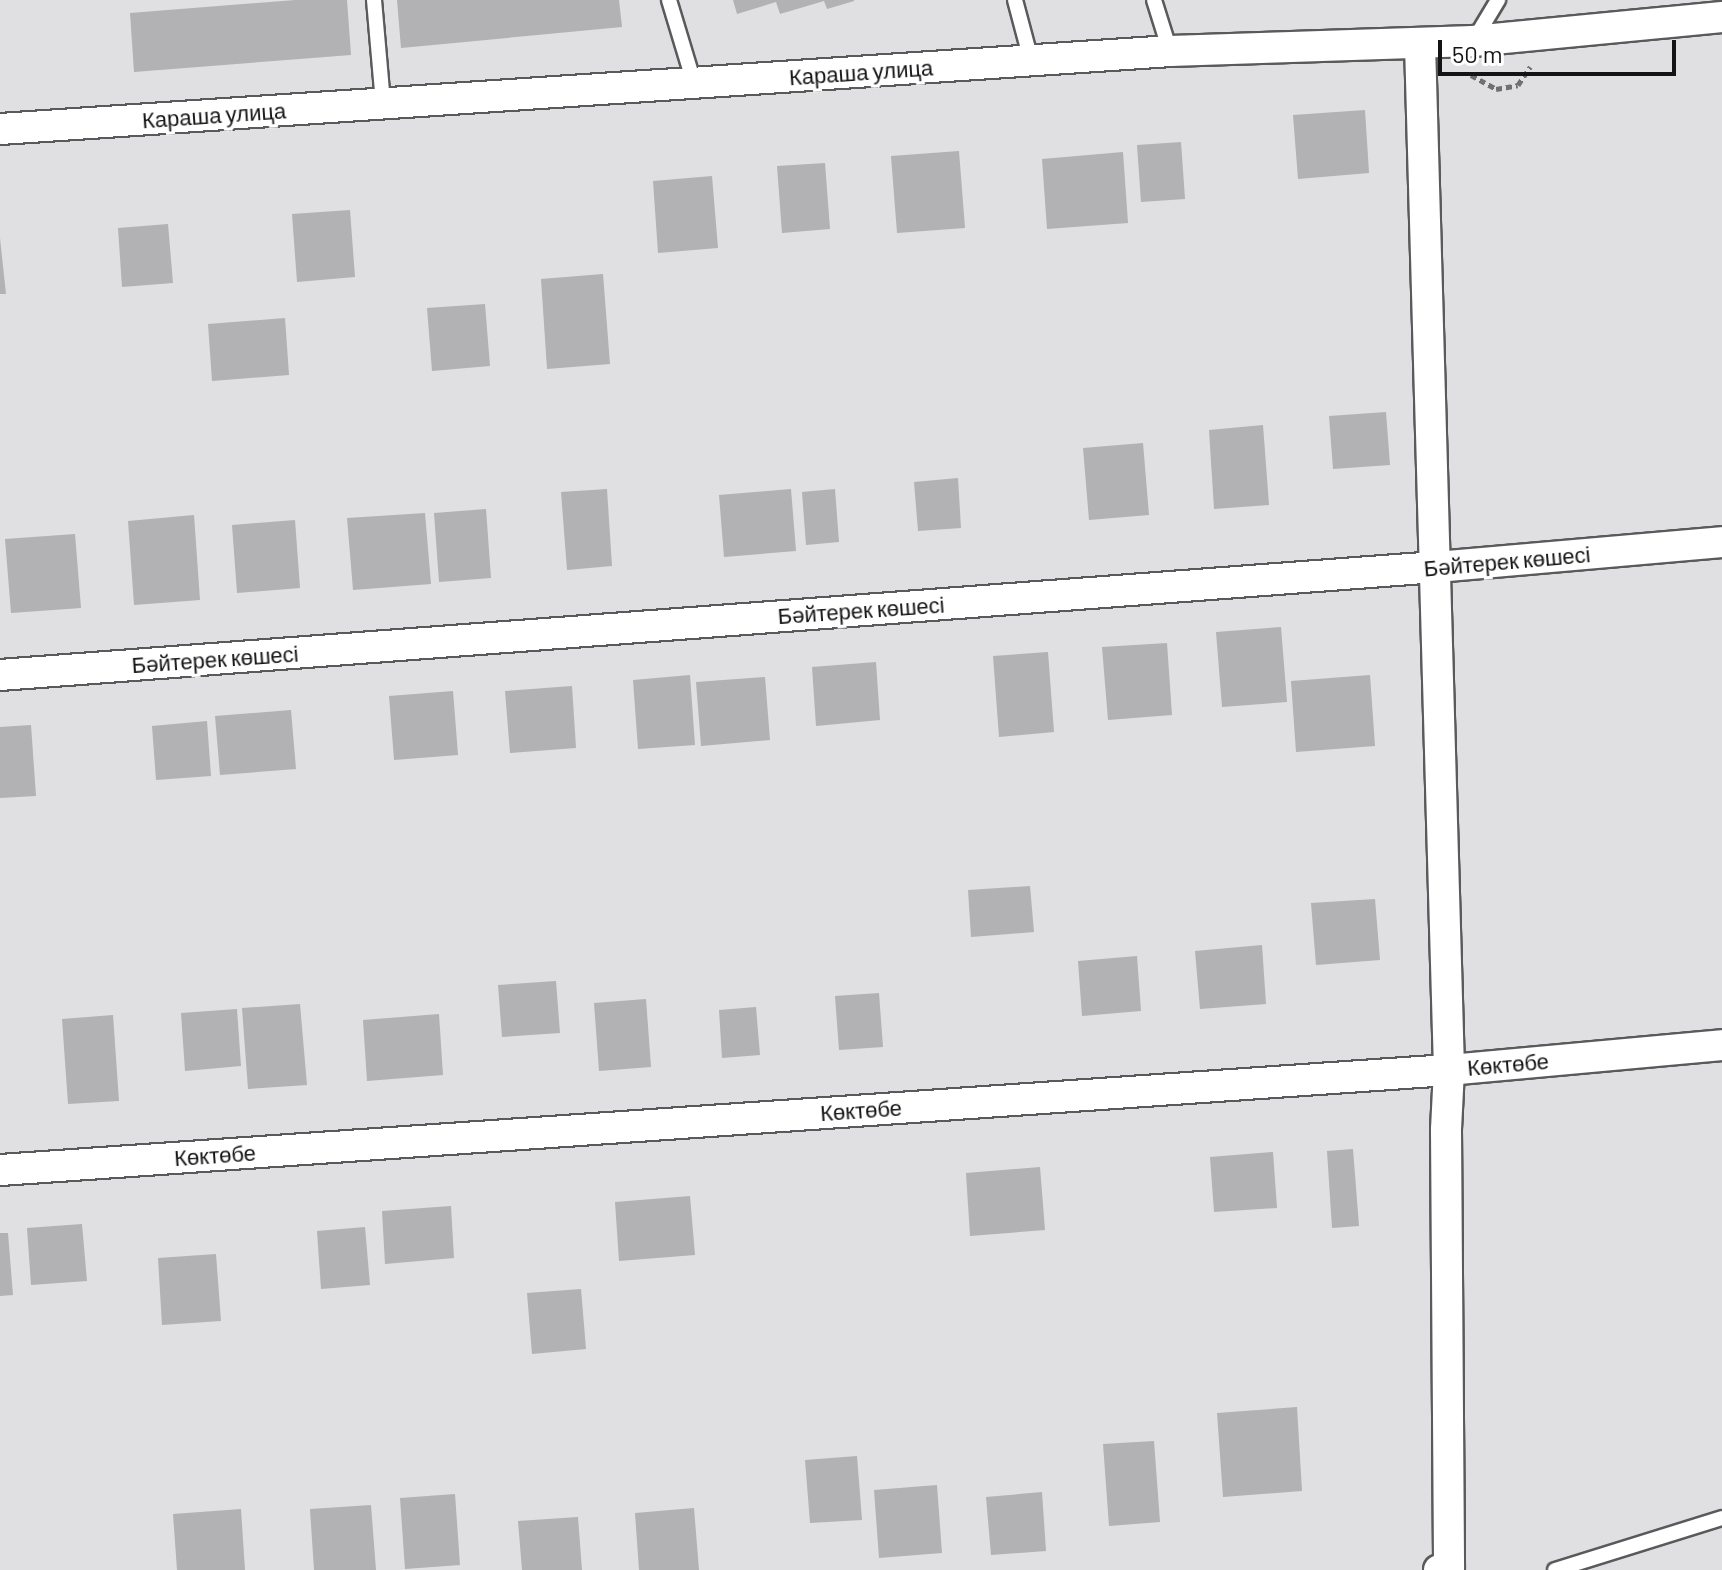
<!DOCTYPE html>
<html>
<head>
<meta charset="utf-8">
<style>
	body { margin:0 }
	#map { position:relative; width:1722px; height:1570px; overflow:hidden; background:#e0dfe1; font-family:Barlow,sans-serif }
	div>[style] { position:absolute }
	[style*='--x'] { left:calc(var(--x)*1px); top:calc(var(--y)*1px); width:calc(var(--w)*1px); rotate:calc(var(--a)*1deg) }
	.building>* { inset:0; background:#b2b1b3 }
	.path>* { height:5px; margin-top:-2.5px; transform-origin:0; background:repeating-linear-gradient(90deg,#717071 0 6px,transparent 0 10px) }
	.roads { filter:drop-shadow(2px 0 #5a595c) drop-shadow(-2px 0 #5a595c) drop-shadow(0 2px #5a595c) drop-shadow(0 -2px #5a595c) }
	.lane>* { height:14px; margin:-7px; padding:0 7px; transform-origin:7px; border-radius:7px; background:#fff }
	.street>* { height:30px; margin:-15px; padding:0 15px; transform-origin:15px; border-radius:15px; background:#fff }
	span { translate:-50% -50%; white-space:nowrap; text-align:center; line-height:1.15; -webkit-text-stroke:7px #fff; paint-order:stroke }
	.street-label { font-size:22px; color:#151415 }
	.scale { position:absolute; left:1438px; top:40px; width:238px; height:36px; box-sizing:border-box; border:4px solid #151415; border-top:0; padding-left:10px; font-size:24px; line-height:28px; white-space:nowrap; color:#151415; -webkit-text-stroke:6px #fff; paint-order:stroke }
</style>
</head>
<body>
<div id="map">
	<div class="building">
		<i style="clip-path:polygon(295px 0,347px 0,351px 55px,134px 72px,130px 13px)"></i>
		<i style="clip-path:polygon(397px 0,619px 0,622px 27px,401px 48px)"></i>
		<i style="clip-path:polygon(733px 0,854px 0,854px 1px,827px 9px,824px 1px,780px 14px,776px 2px,737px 14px)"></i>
		<i style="clip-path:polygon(1365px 110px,1369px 173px,1298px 179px,1293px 115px)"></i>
		<i style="clip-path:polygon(1181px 142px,1185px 199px,1141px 202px,1137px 145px)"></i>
		<i style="clip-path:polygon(959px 151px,965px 228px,897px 233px,891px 156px)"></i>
		<i style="clip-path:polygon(1123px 152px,1128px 223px,1047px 229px,1042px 159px)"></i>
		<i style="clip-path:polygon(825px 163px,830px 229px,782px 233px,777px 166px)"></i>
		<i style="clip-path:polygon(712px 176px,718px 248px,658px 253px,653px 181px)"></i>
		<i style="clip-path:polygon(350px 210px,355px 277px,297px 282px,292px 214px)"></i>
		<i style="clip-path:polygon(168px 224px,173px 283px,122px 287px,118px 228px)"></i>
		<i style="clip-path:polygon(0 238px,6px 294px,0 294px)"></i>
		<i style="clip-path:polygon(603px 274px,610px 364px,547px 369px,541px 279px)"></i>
		<i style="clip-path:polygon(485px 304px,490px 366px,432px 371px,427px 308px)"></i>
		<i style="clip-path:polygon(285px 318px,289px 375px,212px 381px,208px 324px)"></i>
		<i style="clip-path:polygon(1386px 412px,1390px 465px,1333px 469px,1329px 416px)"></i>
		<i style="clip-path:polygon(1263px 425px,1269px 505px,1214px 509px,1209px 430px)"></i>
		<i style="clip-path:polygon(1143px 443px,1149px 515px,1089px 520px,1083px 448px)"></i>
		<i style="clip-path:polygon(958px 478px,961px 528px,918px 531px,914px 482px)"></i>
		<i style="clip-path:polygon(607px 489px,612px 566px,567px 570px,561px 492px)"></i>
		<i style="clip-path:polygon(791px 489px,796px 551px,724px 557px,719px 495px)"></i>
		<i style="clip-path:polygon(835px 489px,839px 542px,806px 545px,802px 492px)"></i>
		<i style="clip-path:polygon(486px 509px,491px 578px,439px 582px,434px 513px)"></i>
		<i style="clip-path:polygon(425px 513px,431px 584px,353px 590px,347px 518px)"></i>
		<i style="clip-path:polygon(194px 515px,200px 600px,134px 605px,128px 521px)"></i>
		<i style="clip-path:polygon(295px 520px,300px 588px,237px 593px,232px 525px)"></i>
		<i style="clip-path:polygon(75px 534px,81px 608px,11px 613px,5px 539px)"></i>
		<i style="clip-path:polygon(1281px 627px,1287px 702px,1222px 707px,1216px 632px)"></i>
		<i style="clip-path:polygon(1167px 643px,1172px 715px,1108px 720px,1102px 647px)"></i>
		<i style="clip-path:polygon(1048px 652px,1054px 732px,999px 737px,993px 656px)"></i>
		<i style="clip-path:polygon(876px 662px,880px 720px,816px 726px,812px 667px)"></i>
		<i style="clip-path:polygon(690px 675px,695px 745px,638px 749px,633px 680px)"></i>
		<i style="clip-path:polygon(1370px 675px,1375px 746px,1296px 752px,1291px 681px)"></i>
		<i style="clip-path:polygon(765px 677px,770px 740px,701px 746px,696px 682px)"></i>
		<i style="clip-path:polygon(572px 686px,576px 748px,510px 753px,505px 691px)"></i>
		<i style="clip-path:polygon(453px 691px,458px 755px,394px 760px,389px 696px)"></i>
		<i style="clip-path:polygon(291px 710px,296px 769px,220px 775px,215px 716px)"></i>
		<i style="clip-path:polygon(207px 721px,211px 776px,156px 780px,152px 726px)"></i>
		<i style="clip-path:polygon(31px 725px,36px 796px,0 798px,0 727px)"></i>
		<i style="clip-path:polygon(1030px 886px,1034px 932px,971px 937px,968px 890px)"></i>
		<i style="clip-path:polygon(1375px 899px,1380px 960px,1316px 965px,1311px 903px)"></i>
		<i style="clip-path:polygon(1262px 945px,1266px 1004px,1200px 1009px,1195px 951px)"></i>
		<i style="clip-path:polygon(1137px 956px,1141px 1011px,1082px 1016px,1078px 961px)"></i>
		<i style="clip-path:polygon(556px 981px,560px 1033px,502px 1037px,498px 985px)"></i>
		<i style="clip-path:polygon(879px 993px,883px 1047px,839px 1050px,835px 996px)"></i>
		<i style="clip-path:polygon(646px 999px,651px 1067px,599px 1071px,594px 1003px)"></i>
		<i style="clip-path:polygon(300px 1004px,307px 1085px,248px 1089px,242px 1008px)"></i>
		<i style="clip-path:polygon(756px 1007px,760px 1055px,722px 1058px,719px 1010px)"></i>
		<i style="clip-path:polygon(237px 1009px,241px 1066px,185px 1071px,181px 1013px)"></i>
		<i style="clip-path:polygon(439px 1014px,443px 1075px,367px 1081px,363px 1020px)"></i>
		<i style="clip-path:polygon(113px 1015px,119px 1101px,68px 1104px,62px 1019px)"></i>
		<i style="clip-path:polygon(1353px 1149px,1359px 1226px,1332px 1228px,1327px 1151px)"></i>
		<i style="clip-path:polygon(1273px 1152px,1277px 1208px,1214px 1212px,1210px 1157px)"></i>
		<i style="clip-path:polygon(1040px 1167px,1045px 1230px,970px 1236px,966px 1173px)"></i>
		<i style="clip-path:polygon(690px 1196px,695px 1255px,619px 1261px,615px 1202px)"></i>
		<i style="clip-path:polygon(451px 1206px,454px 1258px,385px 1264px,382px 1211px)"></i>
		<i style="clip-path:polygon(82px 1224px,87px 1281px,31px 1285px,27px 1228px)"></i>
		<i style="clip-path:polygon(365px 1227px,370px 1285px,321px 1289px,317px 1231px)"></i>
		<i style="clip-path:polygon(0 1233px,8px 1233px,13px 1295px,0 1296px)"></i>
		<i style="clip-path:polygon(216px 1254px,221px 1321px,162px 1325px,158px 1258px)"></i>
		<i style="clip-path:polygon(581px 1289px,586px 1349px,532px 1354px,527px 1293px)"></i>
		<i style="clip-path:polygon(1297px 1407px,1302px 1491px,1223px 1497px,1217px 1413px)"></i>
		<i style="clip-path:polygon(1154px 1441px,1160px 1522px,1109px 1526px,1103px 1444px)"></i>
		<i style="clip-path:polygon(857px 1456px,862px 1520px,810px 1523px,805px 1460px)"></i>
		<i style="clip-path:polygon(937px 1485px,942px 1553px,879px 1558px,874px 1490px)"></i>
		<i style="clip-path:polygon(1042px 1492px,1046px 1551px,991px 1555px,986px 1497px)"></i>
		<i style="clip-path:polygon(455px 1494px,460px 1565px,405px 1569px,400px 1498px)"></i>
		<i style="clip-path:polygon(371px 1505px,376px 1570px,314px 1570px,310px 1509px)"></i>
		<i style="clip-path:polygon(694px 1508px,699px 1570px,639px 1570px,635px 1513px)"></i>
		<i style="clip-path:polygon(241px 1509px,245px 1570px,177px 1570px,173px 1514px)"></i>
		<i style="clip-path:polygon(578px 1517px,582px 1570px,522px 1570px,518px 1521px)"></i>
	</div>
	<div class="path">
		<i style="--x:1471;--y:75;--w:29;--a:29"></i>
		<i style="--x:1496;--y:89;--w:22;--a:-10"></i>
		<i style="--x:1518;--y:85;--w:22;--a:-56"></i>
	</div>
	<div class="roads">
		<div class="lane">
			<i style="--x:374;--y:0;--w:103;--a:85"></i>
			<i style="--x:669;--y:0;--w:87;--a:73.2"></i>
			<i style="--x:1015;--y:0;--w:62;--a:75.1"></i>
			<i style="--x:1154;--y:0;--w:53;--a:72.6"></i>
			<i style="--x:1474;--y:40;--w:47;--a:-59"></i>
			<i style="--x:1555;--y:1570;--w:175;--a:-17.3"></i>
		</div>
		<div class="street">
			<i style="--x:1420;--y:44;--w:1026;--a:88.38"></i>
			<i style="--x:1449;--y:1070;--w:60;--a:92.9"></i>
			<i style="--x:1446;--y:1130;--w:439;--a:89.6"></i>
			<i style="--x:1449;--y:1569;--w:10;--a:174"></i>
			<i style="--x:0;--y:129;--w:1173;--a:-3.81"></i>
			<i style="--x:1170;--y:51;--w:303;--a:-1.9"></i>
			<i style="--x:1473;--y:41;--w:250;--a:-5.5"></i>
			<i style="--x:0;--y:675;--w:1441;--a:-4.3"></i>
			<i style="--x:1437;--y:567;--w:286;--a:-5"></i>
			<i style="--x:0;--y:1170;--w:1452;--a:-3.95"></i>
			<i style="--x:1449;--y:1070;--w:274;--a:-5.2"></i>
		</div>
	</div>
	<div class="street-label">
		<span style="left:861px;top:72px;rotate:-4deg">Караша улица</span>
		<span style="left:214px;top:115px;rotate:-4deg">Караша улица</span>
		<span style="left:1507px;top:561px;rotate:-5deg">Бәйтерек көшесі</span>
		<span style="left:861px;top:610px;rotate:-4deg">Бәйтерек көшесі</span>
		<span style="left:215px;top:659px;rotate:-4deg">Бәйтерек көшесі</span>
		<span style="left:1508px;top:1064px;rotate:-5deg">Көктөбе</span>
		<span style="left:861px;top:1110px;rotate:-4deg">Көктөбе</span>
		<span style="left:215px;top:1155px;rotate:-4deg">Көктөбе</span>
	</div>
	<div class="scale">50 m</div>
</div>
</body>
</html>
